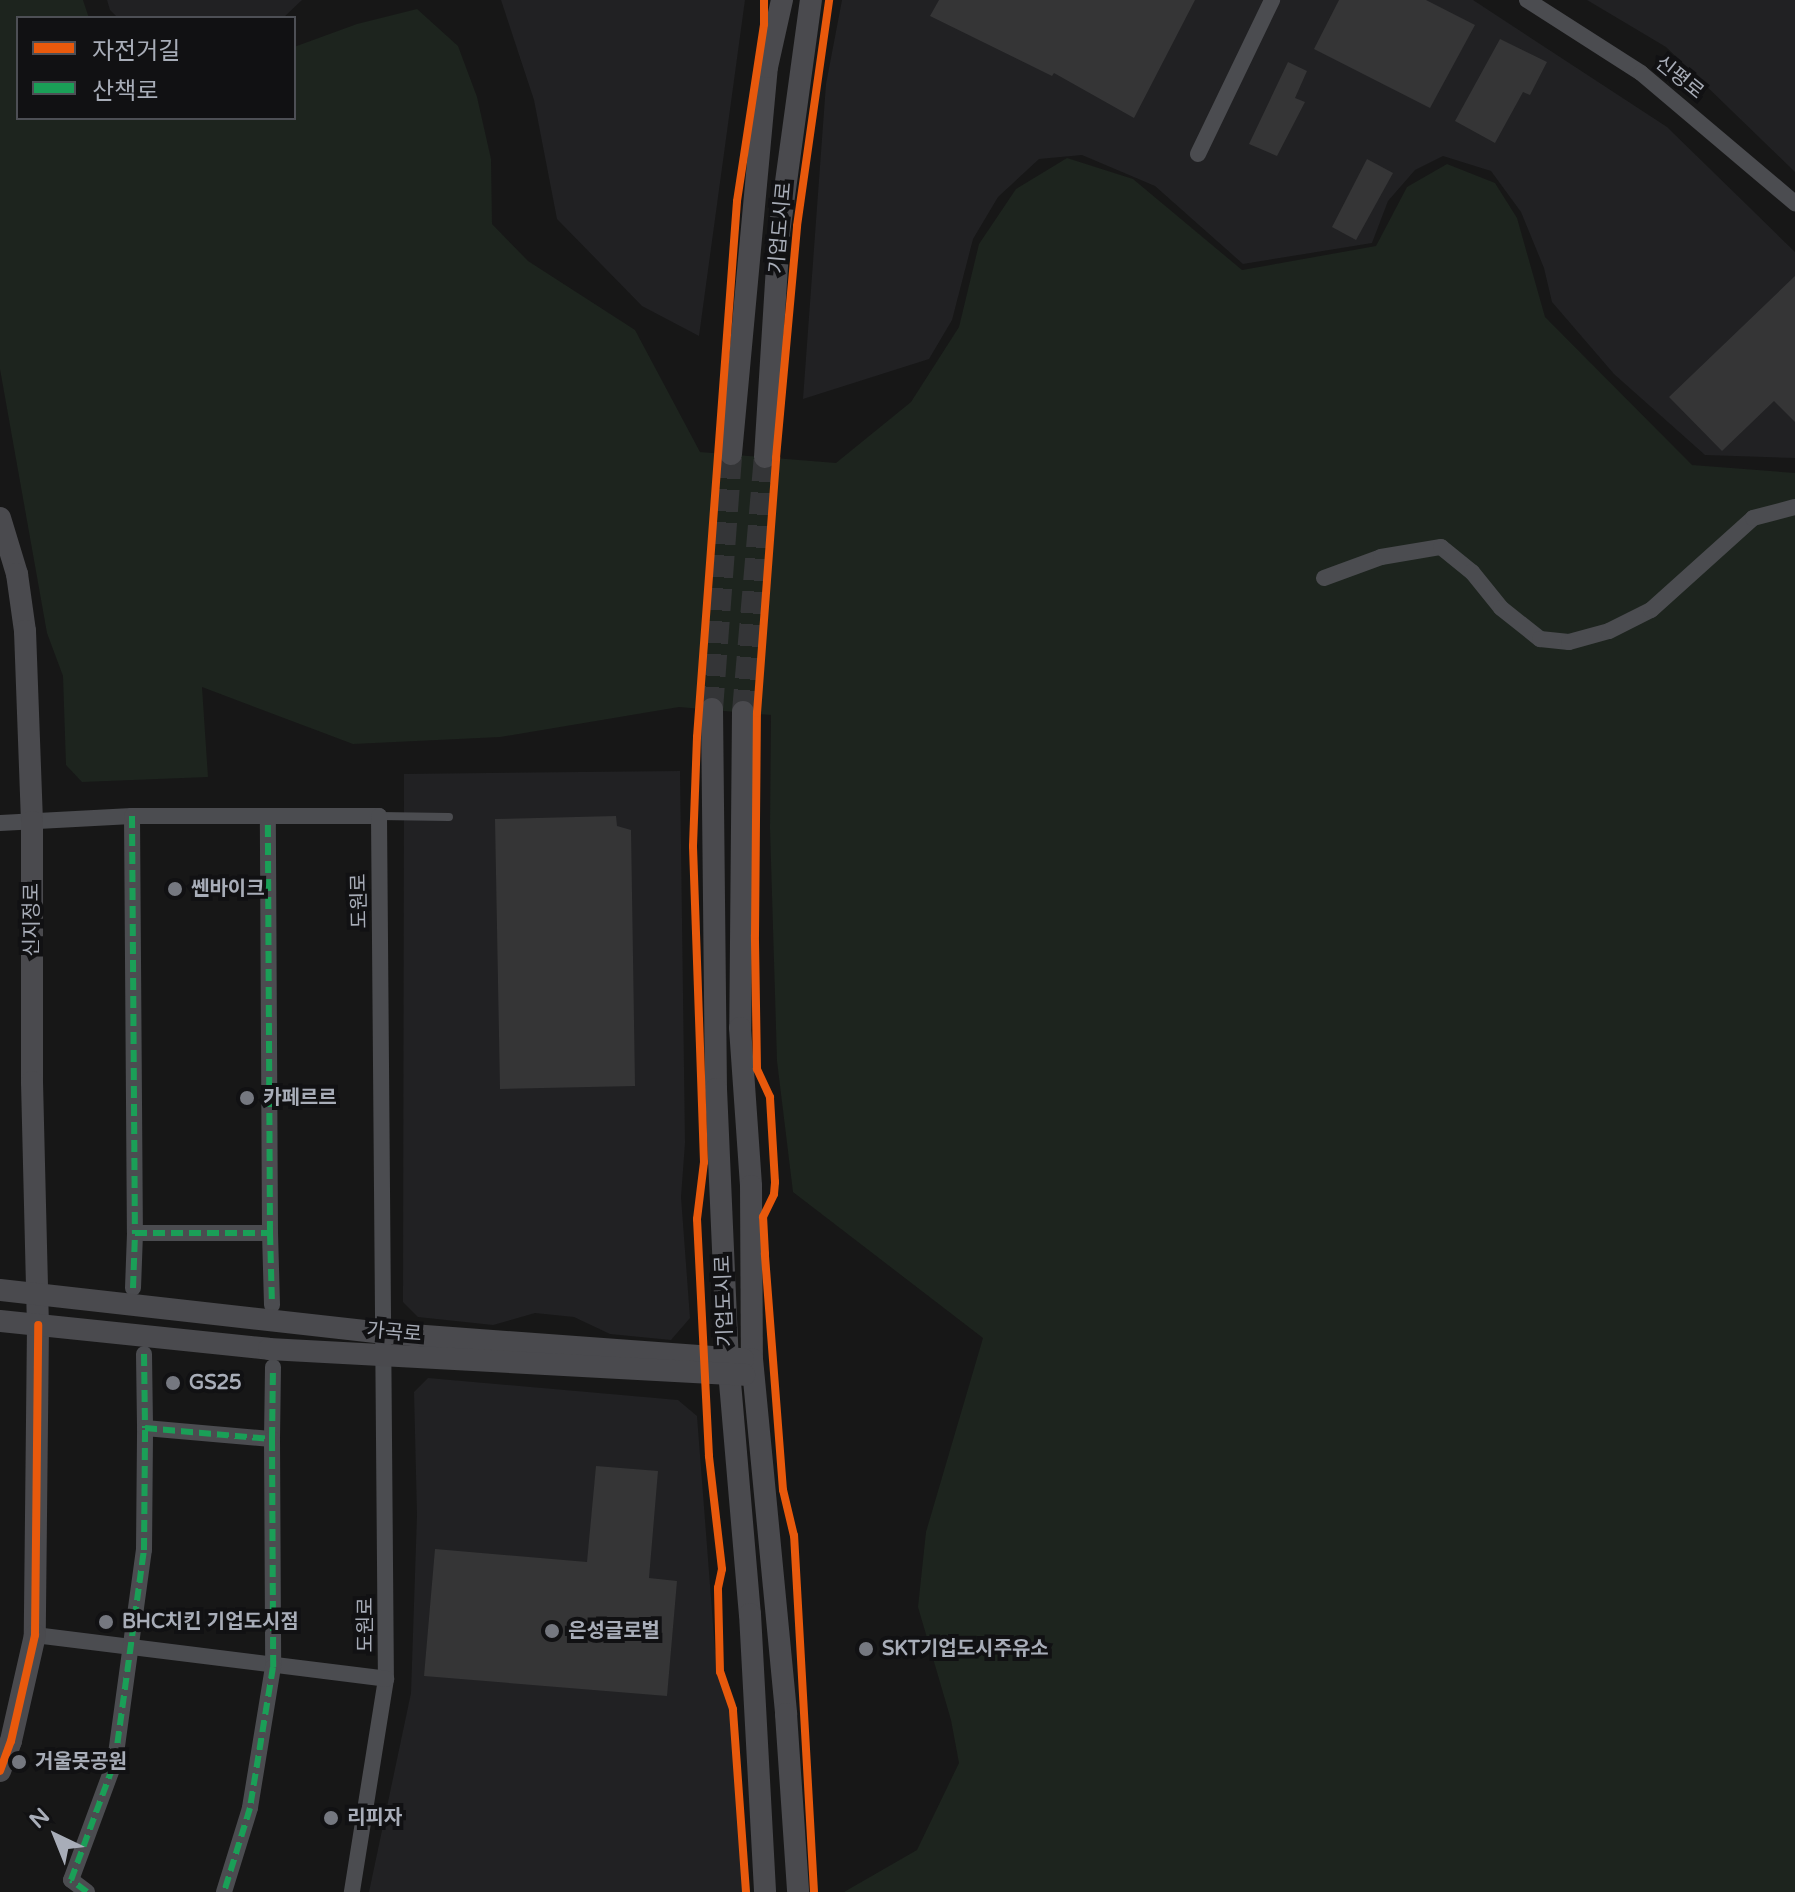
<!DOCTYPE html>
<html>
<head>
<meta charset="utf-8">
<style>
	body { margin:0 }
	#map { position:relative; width:1795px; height:1892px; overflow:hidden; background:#171717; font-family:"Varela Round","Noto Sans KR",sans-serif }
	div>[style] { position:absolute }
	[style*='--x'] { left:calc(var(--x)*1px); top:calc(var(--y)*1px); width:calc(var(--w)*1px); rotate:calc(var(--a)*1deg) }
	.built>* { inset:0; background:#212123 }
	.green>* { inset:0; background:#1d241e }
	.building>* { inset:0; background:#353536 }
	.secondary-tunnel>* { height:22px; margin-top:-11px; transform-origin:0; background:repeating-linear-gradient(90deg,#343537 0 22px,transparent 0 33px) }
	.lane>* { height:8px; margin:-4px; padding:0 4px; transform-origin:4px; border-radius:4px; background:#4b4c50 }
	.street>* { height:16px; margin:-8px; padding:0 8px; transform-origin:8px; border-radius:8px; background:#4b4c50 }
	.secondary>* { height:22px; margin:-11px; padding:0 11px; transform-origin:11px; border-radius:11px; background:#4a4a4e }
	.quiet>* { height:6px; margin-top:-3px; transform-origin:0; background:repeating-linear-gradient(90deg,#1a9f57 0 12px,transparent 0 18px) }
	.cycleway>* { height:8px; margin:-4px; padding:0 4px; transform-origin:4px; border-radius:4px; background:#e8590c }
	.dots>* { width:22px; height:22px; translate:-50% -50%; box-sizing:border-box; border:4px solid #111113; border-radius:50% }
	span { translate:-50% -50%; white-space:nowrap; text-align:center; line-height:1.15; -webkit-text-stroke:8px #111113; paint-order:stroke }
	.street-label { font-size:20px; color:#a8adb8 }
	.poi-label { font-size:20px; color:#a8adb8; font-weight:700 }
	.left { translate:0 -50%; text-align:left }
	.legend { position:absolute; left:16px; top:16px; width:280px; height:104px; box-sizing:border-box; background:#111113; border:2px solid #4d4f55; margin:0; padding:10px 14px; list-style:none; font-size:24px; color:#a8adb8 }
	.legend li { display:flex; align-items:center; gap:16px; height:40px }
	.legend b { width:40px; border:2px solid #4d4f55 }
	.north { position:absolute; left:16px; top:1796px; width:80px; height:80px; -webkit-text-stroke:6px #111113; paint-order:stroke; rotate:317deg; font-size:22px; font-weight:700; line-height:32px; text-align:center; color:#a8adb8 }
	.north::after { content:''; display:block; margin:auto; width:28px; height:36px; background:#a8adb8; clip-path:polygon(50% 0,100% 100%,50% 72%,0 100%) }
</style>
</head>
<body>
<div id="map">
	<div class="built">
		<i style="clip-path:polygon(107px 0,302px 0,283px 18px,118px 18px,110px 10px)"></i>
		<i style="clip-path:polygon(501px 0,745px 0,699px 336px,642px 306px,557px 219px,534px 100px)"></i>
		<i style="clip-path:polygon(842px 0,1473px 0,1667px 127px,1795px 252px,1795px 458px,1705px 455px,1614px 374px,1552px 302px,1544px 268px,1521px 212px,1491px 171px,1443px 156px,1415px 170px,1388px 201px,1372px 243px,1243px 264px,1155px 186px,1082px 155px,1039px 159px,998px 197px,973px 239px,952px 320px,929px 359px,803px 399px,826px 84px)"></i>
		<i style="clip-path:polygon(1587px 0,1795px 0,1795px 172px,1666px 47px)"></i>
		<i style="clip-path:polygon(680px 771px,685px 1143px,681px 1197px,690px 1318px,671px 1340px,610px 1334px,574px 1317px,535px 1313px,493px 1325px,418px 1317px,403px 1302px,404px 774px)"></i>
		<i style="clip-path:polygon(428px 1378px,678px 1400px,697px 1416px,715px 1650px,736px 1703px,744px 1892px,369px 1892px,411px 1693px,417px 1515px,414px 1392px)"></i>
	</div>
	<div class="green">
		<i style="clip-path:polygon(0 0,83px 0,89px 18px,18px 18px,18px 118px,294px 118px,294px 47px,357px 24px,417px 9px,458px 46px,477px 97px,491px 159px,492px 224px,528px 261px,635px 330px,700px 452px,836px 463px,911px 402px,959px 327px,979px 244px,1016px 189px,1067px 158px,1133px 179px,1242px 270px,1376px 246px,1407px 187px,1447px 164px,1495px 183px,1517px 218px,1545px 317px,1692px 465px,1795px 473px,1795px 1892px,844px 1892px,917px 1850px,959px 1763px,951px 1720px,918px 1607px,926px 1532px,983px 1338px,793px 1192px,777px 1061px,770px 828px,771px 715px,679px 707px,500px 737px,353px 744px,202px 687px,208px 777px,82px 782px,66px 765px,63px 676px,47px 633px,0 369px)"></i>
	</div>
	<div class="building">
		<i style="clip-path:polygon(939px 0,1195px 0,1134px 118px,1054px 73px,1052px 76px,930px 16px)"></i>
		<i style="clip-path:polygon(1339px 0,1426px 0,1475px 25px,1430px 108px,1314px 49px)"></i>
		<i style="clip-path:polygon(1500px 39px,1547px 62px,1530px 95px,1523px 92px,1495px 143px,1455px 121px)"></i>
		<i style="clip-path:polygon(1288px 62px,1307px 71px,1295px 98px,1305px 102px,1277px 156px,1249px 144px)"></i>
		<i style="clip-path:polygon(1367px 159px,1393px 173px,1356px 240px,1332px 227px)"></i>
		<i style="clip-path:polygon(1795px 276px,1795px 422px,1774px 401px,1722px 451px,1669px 397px)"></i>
		<i style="clip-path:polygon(616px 816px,617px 826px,631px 830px,635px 1086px,500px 1089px,495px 819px)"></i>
		<i style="clip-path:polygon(596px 1466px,658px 1471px,649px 1578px,677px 1581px,667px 1696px,424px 1676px,435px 1549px,587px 1562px)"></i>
	</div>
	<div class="secondary-tunnel">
		<i style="--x:712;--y:709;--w:256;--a:-85.7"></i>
		<i style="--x:743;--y:712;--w:256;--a:-85.1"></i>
	</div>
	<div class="lane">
		<i style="--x:379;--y:816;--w:70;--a:0.8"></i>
	</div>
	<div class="street">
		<i style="--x:1527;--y:0;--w:135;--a:32.6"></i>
		<i style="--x:1641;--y:73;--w:202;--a:40.2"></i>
		<i style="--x:1198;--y:154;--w:171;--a:-64.3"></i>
		<i style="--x:1324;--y:578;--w:61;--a:-20.2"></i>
		<i style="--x:1381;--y:557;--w:61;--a:-9.5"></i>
		<i style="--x:1441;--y:547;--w:40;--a:39"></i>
		<i style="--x:1472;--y:572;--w:46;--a:51.1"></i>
		<i style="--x:1501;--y:608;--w:50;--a:38.5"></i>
		<i style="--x:1540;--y:639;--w:29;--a:6"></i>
		<i style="--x:1569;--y:642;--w:41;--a:-15.4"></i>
		<i style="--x:1609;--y:631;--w:47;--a:-26.6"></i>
		<i style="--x:1651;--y:610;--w:137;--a:-42"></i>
		<i style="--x:1753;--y:518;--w:43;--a:-14.7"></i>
		<i style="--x:132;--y:816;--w:417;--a:89.6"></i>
		<i style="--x:135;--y:1233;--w:135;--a:0"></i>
		<i style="--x:270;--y:1233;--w:414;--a:-90.3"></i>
		<i style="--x:0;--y:823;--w:132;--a:-3"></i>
		<i style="--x:132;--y:816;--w:247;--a:0"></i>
		<i style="--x:379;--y:816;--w:863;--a:89.54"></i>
		<i style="--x:386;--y:1679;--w:216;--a:99.1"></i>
		<i style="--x:270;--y:1233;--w:72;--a:88.4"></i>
		<i style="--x:133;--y:1288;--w:55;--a:-87.9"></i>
		<i style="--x:144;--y:1354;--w:74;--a:89.2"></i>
		<i style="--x:272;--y:1439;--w:72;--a:-89.2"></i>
		<i style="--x:35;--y:1635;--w:354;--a:7.1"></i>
		<i style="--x:87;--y:1892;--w:20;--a:-143"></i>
		<i style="--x:71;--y:1880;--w:127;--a:-69.7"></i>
		<i style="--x:115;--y:1761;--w:213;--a:-82.2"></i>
		<i style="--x:144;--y:1550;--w:122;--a:-89.5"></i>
		<i style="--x:145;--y:1428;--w:127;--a:5"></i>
		<i style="--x:272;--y:1439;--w:228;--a:89.7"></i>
		<i style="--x:273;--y:1667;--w:143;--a:99.3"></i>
		<i style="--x:250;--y:1808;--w:88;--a:107.2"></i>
	</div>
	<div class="secondary">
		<i style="--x:731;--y:454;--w:389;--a:-84.7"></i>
		<i style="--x:767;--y:67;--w:69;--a:-77.4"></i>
		<i style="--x:765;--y:457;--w:224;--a:-86.4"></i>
		<i style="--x:779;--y:233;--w:235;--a:-82.2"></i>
		<i style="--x:0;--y:518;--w:59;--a:73.1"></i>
		<i style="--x:17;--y:574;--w:58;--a:82"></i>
		<i style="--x:25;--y:631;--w:191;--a:87.9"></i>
		<i style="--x:32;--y:822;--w:260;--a:90"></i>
		<i style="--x:32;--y:1082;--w:243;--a:88.6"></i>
		<i style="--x:38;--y:1325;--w:310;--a:90.6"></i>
		<i style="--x:35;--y:1635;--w:109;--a:102.8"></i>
		<i style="--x:11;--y:1741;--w:32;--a:110"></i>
		<i style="--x:712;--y:709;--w:380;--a:89.4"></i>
		<i style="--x:716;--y:1089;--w:270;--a:87.5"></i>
		<i style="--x:728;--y:1359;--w:256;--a:85.1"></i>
		<i style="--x:750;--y:1614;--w:278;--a:86.9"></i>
		<i style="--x:743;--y:712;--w:316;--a:90.5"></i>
		<i style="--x:740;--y:1028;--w:158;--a:86"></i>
		<i style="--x:751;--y:1186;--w:173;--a:89.7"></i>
		<i style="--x:752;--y:1359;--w:357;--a:84.5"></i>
		<i style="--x:786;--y:1714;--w:178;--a:86.1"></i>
		<i style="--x:0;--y:1290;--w:387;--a:6.4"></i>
		<i style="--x:385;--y:1333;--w:359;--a:4.2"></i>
		<i style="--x:0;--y:1321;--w:270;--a:5.9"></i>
		<i style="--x:269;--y:1349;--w:476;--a:3.1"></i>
	</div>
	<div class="quiet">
		<i style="--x:132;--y:816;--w:417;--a:89.6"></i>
		<i style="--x:135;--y:1233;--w:135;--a:0"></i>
		<i style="--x:270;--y:1233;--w:414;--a:-90.3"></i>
		<i style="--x:270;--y:1233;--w:72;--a:88.4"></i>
		<i style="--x:133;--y:1288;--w:55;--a:-87.9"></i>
		<i style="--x:144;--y:1354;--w:74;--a:89.2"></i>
		<i style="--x:272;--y:1439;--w:72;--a:-89.2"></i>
		<i style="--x:87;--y:1892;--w:20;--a:-143"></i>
		<i style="--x:71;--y:1880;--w:127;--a:-69.7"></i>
		<i style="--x:115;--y:1761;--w:213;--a:-82.2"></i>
		<i style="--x:144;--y:1550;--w:122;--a:-89.5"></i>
		<i style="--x:145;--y:1428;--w:127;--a:5"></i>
		<i style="--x:272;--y:1439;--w:228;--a:89.7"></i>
		<i style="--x:273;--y:1667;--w:143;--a:99.3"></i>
		<i style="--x:250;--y:1808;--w:88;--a:107.2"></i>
	</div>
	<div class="cycleway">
		<i style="--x:0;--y:1771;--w:32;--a:-70"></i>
		<i style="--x:11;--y:1741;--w:109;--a:-77.2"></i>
		<i style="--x:35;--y:1635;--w:310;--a:-89.4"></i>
		<i style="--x:746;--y:1892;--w:183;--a:-94.1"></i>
		<i style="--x:733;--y:1709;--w:39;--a:-109"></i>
		<i style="--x:720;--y:1672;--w:84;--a:-91.4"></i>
		<i style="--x:718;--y:1588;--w:19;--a:-78"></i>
		<i style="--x:722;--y:1569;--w:114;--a:-96.6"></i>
		<i style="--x:709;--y:1456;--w:237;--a:-92.9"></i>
		<i style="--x:697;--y:1219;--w:57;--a:-83"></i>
		<i style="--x:704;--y:1162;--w:316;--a:-92"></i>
		<i style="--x:693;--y:846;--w:109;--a:-87.9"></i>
		<i style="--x:697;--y:737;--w:537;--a:-85.73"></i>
		<i style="--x:737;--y:201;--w:179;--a:-81.3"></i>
		<i style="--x:764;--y:24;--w:24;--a:-90"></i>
		<i style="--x:814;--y:1892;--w:357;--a:-93.2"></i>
		<i style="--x:794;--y:1536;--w:47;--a:-103.4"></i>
		<i style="--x:783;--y:1490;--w:237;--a:-94.4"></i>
		<i style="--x:765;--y:1254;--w:37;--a:-93"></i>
		<i style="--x:763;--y:1217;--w:25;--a:-64"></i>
		<i style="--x:774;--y:1194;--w:12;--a:-85"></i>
		<i style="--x:775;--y:1182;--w:85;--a:-93.4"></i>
		<i style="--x:770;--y:1097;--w:31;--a:-115"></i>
		<i style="--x:757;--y:1069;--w:134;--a:-90.9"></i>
		<i style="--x:755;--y:935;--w:222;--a:-89.5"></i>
		<i style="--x:757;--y:713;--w:256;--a:-85.7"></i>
		<i style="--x:776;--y:458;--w:233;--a:-84.8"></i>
		<i style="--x:797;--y:226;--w:228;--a:-81.9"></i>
	</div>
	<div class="dots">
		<i style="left:175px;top:889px;background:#757880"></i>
		<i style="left:247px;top:1098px;background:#757880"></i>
		<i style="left:173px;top:1383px;background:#757880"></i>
		<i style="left:106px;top:1622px;background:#757880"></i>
		<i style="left:552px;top:1631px;background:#757880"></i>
		<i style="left:866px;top:1649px;background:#757880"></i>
		<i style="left:19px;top:1762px;background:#757880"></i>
		<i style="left:331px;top:1818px;background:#757880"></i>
	</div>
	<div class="street-label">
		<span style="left:1679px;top:78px;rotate:39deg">신평로</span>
		<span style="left:781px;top:228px;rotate:-85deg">기업도시로</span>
		<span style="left:360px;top:901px;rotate:-91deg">도원로</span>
		<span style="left:32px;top:920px;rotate:-90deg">신지정로</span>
		<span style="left:725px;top:1301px;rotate:-92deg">기업도시로</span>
		<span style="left:394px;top:1333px;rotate:5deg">가곡로</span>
		<span style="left:366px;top:1625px;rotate:-90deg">도원로</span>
	</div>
	<div class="poi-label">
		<span class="left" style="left:191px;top:889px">쎈바이크</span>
		<span class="left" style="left:263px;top:1098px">카페르르</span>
		<span class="left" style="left:189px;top:1383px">GS25</span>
		<span class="left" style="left:122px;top:1622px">BHC치킨 기업도시점</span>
		<span class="left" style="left:568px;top:1631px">은성글로벌</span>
		<span class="left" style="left:882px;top:1649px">SKT기업도시주유소</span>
		<span class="left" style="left:35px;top:1762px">거울못공원</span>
		<span class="left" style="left:347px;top:1818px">리피자</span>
	</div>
	<ul class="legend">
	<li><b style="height:10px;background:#e8590c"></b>자전거길</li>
	<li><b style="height:10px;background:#1a9f57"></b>산책로</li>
	</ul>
	<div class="north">N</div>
</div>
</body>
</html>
